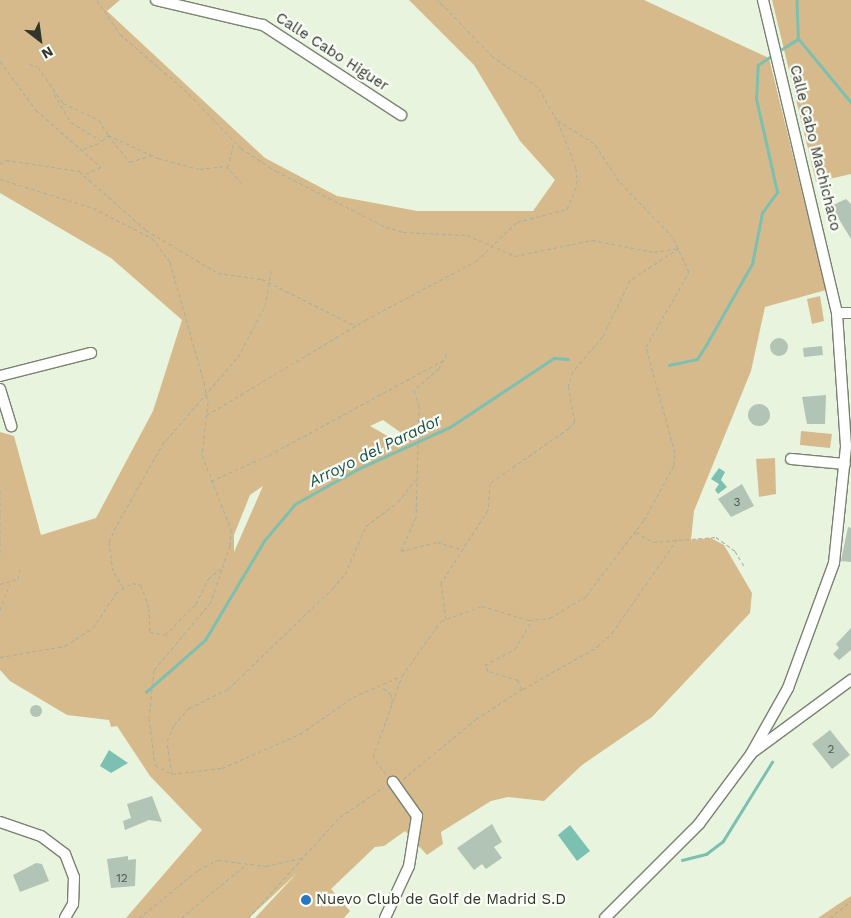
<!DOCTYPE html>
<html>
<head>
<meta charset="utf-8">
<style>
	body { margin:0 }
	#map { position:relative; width:851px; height:918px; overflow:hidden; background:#e9f4df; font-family:"Work Sans",sans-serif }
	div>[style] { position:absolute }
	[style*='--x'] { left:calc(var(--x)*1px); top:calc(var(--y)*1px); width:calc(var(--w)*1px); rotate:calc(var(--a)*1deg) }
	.green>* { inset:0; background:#d7ba8b }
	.water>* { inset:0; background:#7cc0b1 }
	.stream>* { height:2.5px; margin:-1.25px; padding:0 1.25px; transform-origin:1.25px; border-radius:1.25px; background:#7cc0b1 }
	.building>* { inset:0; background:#b1c4b6 }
	.round { border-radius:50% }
	.path>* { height:1px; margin-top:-0.5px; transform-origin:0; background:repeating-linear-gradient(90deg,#a8b0a0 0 4px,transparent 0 6.5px) }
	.roads { filter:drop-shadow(1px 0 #79826f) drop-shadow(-1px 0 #79826f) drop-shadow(0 1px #79826f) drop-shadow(0 -1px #79826f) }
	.minor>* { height:10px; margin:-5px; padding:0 5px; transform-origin:5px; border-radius:5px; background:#fff }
	.dots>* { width:14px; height:14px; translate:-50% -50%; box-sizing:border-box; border:2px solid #fafef6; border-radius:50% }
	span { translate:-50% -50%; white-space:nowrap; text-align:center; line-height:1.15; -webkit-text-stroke:4.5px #fafef6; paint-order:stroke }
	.number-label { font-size:12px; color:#51594f }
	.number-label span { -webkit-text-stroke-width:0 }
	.street-label { font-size:15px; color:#31352d }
	.poi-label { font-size:15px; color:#31352d }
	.left { translate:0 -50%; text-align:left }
	.water-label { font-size:16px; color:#144f45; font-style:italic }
	.north { position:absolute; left:15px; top:15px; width:50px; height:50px; -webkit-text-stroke:4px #fafef6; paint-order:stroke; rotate:150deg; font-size:14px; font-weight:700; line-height:20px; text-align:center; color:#31352d }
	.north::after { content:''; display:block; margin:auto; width:18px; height:22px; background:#31352d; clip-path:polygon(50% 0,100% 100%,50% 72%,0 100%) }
</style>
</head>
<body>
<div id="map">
	<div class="green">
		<i style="clip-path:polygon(evenodd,0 0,120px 0,107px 11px,265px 158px,337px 196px,417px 211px,533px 211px,555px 180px,520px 141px,474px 65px,409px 0,644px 0,769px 58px,826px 290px,765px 307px,751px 371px,694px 511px,691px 540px,711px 538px,724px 545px,752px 593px,750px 613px,652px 717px,582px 765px,544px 801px,508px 797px,491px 801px,441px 832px,443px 844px,427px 855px,405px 831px,384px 846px,375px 847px,331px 889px,350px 911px,344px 918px,255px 918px,297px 873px,249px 918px,126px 918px,202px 830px,150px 776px,117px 726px,111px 727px,109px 720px,67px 715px,10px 681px,0 670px,0 432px,14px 436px,41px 535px,96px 518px,153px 411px,182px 320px,111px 258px,0 193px,0 0,383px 420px,400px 432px,398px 442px,370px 426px,383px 420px,0 0,263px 486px,234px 552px,234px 535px,250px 495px,263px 486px)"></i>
		<i style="clip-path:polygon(772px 0,851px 0,851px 174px,816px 182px)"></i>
		<i style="clip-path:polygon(820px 296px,824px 321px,812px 324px,807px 299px)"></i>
		<i style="clip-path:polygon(801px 431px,832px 434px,830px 448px,800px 445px)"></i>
		<i style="clip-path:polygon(775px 458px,776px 494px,759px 497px,756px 459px)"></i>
		<i style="clip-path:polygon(851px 896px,851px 918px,818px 918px,837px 905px)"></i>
	</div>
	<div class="water">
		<i style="clip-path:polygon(719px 468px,725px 472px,721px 480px,727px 487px,718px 494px,715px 490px,719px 484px,711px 479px)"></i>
		<i style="clip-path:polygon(109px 750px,128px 763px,111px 773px,100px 766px)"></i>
		<i style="clip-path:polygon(570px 825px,590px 851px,577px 861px,558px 835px)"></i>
	</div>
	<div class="stream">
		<i style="--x:797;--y:0;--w:38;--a:88"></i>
		<i style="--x:798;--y:38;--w:83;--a:50.4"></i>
		<i style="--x:782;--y:49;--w:19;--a:-32"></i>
		<i style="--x:669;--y:365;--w:29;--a:-12"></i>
		<i style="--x:697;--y:359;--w:17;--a:-57"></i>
		<i style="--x:706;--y:345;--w:93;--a:-60.4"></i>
		<i style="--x:752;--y:264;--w:52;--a:-78.9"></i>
		<i style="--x:762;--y:213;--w:26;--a:-54"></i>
		<i style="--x:777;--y:192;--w:95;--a:-102.7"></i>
		<i style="--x:756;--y:99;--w:34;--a:-87"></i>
		<i style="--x:758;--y:65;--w:14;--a:-34"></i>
		<i style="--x:146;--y:692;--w:79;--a:-41.4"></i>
		<i style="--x:205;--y:640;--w:115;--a:-59.2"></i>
		<i style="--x:264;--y:541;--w:48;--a:-50"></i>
		<i style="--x:295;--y:504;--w:70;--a:-29.1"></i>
		<i style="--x:356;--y:470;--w:103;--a:-24.6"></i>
		<i style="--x:450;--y:427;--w:125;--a:-33.6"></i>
		<i style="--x:554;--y:358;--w:14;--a:4"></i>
		<i style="--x:682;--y:860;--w:25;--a:-14"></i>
		<i style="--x:706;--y:854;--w:21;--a:-37"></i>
		<i style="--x:723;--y:841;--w:93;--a:-58.2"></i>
	</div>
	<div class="building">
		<i style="clip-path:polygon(846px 199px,851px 204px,851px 239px,831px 206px)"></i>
		<i class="round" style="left:770px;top:338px;width:18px;height:18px"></i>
		<i style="clip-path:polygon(822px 346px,823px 355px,804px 357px,803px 348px)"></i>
		<i style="clip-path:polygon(826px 395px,825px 424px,807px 424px,802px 397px)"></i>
		<i class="round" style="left:748px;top:404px;width:22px;height:22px"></i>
		<i style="clip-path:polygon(742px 484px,754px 506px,731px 517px,718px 499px)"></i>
		<i style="clip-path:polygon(848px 527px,851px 528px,851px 562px,841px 561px)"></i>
		<i style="clip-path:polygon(851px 628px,851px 650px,839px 660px,833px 654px,839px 648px,836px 644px)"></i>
		<i class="round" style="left:30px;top:705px;width:12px;height:12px"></i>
		<i style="clip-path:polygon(830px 730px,850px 755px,832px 769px,812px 744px)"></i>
		<i style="clip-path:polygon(152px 796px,162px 822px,149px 820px,125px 830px,123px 821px,131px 818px,127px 804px)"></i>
		<i style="clip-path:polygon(492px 824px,502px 842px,494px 847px,502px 858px,486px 869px,482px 864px,474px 870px,457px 848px)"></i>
		<i style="clip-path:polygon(128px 856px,128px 860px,136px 859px,135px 886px,111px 888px,107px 859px)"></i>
		<i style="clip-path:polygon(36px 863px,42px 864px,49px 881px,20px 892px,13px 875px)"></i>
	</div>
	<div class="path">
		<i style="--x:97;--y:0;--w:41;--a:55.9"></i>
		<i style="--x:120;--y:34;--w:84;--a:40.7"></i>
		<i style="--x:184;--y:89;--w:82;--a:46"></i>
		<i style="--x:241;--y:148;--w:42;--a:33.3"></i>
		<i style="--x:276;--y:171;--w:123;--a:27"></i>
		<i style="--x:386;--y:227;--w:18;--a:16"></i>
		<i style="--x:403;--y:232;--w:64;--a:2.7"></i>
		<i style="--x:467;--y:235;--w:52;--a:23.6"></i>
		<i style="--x:515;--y:256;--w:79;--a:-11.7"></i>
		<i style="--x:592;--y:240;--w:63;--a:11"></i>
		<i style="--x:654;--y:252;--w:25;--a:-9"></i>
		<i style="--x:679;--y:248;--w:59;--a:146.9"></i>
		<i style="--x:630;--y:280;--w:62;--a:115.7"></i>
		<i style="--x:603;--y:336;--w:46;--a:130.6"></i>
		<i style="--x:573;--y:371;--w:16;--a:108"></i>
		<i style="--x:568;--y:386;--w:36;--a:79"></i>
		<i style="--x:575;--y:421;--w:9;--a:131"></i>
		<i style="--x:569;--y:428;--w:96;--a:145.2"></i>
		<i style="--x:490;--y:483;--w:27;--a:94"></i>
		<i style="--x:488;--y:510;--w:87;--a:122.8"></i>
		<i style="--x:441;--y:583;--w:36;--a:82"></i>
		<i style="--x:0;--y:61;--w:61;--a:53.7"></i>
		<i style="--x:36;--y:110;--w:86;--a:41.2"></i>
		<i style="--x:101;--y:167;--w:20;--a:156"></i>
		<i style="--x:29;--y:64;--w:9;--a:18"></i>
		<i style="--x:38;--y:67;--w:44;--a:55.2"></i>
		<i style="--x:63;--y:103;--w:40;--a:25"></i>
		<i style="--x:99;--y:120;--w:17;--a:59"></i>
		<i style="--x:108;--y:135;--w:55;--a:24.7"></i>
		<i style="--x:158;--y:158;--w:43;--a:14.7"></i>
		<i style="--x:200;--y:169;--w:26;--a:-7"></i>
		<i style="--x:226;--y:166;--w:26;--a:47"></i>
		<i style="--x:54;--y:94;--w:33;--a:59"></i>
		<i style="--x:71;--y:122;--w:36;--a:32"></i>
		<i style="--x:102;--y:141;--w:8;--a:-45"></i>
		<i style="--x:108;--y:135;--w:35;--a:51"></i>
		<i style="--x:130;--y:162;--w:22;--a:-18"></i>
		<i style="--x:83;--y:149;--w:19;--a:-21"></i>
		<i style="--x:0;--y:164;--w:7;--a:-34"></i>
		<i style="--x:6;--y:160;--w:74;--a:8.6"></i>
		<i style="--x:79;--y:171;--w:89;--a:41.4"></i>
		<i style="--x:146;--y:230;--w:84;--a:30.8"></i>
		<i style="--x:218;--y:273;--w:44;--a:7.8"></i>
		<i style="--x:262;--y:279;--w:105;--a:26.6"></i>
		<i style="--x:228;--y:167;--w:26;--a:-77"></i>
		<i style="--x:0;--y:179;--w:97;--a:17.3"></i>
		<i style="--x:93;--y:208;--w:66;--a:27"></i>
		<i style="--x:152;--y:238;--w:30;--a:53"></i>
		<i style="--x:170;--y:262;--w:125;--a:74.2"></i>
		<i style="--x:204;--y:382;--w:20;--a:79"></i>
		<i style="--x:208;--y:402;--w:53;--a:96.5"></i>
		<i style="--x:202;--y:455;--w:79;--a:68.6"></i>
		<i style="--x:231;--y:529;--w:16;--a:94"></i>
		<i style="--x:230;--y:545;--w:60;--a:108.4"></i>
		<i style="--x:211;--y:602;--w:89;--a:130"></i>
		<i style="--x:154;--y:670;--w:48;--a:95.9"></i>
		<i style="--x:149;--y:718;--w:47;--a:82.7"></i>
		<i style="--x:155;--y:765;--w:19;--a:28"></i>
		<i style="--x:172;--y:774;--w:50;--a:-6.8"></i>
		<i style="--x:222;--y:768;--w:85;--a:-23.6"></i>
		<i style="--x:300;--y:734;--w:65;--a:-34.9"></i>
		<i style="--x:353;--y:697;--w:52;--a:-23.6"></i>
		<i style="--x:447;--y:354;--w:16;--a:120"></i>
		<i style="--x:439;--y:368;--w:33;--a:139"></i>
		<i style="--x:414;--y:390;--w:16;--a:72"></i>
		<i style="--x:419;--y:405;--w:112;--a:91.5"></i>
		<i style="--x:416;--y:517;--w:37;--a:114"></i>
		<i style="--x:401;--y:551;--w:37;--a:-14"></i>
		<i style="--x:437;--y:542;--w:24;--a:17"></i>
		<i style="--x:207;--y:415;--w:184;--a:-31"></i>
		<i style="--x:365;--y:320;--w:126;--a:-28"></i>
		<i style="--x:476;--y:261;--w:57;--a:-43.6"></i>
		<i style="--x:517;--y:222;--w:52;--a:-14.6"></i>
		<i style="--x:567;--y:209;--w:27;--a:-68"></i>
		<i style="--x:577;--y:184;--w:16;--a:-94"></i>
		<i style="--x:576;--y:168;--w:50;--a:-111"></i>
		<i style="--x:211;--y:481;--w:64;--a:-24.1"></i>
		<i style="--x:269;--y:455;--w:199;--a:-28.5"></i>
		<i style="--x:0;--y:490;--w:65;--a:90"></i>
		<i style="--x:636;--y:532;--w:20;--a:30"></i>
		<i style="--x:653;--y:542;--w:63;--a:-4.5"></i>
		<i style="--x:716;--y:537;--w:24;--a:36"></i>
		<i style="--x:735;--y:551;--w:17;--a:59"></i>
		<i style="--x:0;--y:584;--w:19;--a:-16"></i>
		<i style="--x:18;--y:579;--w:10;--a:-79"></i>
		<i style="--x:123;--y:587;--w:19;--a:-122"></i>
		<i style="--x:113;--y:571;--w:29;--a:-98"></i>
		<i style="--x:109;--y:542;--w:13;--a:-67"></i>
		<i style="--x:114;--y:530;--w:98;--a:-60.5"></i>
		<i style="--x:162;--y:445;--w:116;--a:-49.2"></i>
		<i style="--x:238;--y:357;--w:58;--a:-62.1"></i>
		<i style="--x:265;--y:306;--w:36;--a:-80"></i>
		<i style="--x:0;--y:610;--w:28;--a:-69"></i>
		<i style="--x:0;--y:657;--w:66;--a:-9.6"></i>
		<i style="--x:65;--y:646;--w:33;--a:-33"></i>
		<i style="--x:93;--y:628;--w:42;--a:-56.7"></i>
		<i style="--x:116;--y:593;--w:19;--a:-32"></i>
		<i style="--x:132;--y:583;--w:9;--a:13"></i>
		<i style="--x:141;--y:585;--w:24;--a:71"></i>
		<i style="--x:149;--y:608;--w:24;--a:88"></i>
		<i style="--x:150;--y:632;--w:15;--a:11"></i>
		<i style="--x:165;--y:635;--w:44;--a:-45"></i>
		<i style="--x:196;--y:604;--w:28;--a:-64"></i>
		<i style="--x:208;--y:579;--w:16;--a:-40"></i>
		<i style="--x:383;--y:688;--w:10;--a:37"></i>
		<i style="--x:391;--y:694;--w:10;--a:84"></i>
		<i style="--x:523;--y:689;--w:85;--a:-29.6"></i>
		<i style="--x:597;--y:647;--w:21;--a:-43"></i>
		<i style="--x:612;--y:633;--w:116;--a:-55.2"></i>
		<i style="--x:172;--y:774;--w:33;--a:-99"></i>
		<i style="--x:167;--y:741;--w:17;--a:-66"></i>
		<i style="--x:174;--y:725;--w:23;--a:-49"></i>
		<i style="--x:189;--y:708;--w:43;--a:-26"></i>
		<i style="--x:228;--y:689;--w:146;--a:-43.9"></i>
		<i style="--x:333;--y:588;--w:18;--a:-49"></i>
		<i style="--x:345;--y:574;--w:52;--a:-66.4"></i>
		<i style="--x:366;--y:526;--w:40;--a:-37"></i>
		<i style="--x:398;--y:502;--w:28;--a:-52"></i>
		<i style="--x:386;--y:774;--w:21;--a:-127"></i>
		<i style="--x:373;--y:757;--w:86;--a:-70.3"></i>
		<i style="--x:402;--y:676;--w:67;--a:-54.7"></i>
		<i style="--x:441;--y:621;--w:44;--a:-20.1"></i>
		<i style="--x:482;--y:606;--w:49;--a:16.6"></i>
		<i style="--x:529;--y:620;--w:21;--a:-5"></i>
		<i style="--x:550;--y:618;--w:42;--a:-31.4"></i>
		<i style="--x:586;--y:596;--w:96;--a:-52.7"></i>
		<i style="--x:644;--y:520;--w:63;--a:-61.4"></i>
		<i style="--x:674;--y:465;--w:12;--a:-85"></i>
		<i style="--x:675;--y:453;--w:110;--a:-105.3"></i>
		<i style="--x:646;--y:347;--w:86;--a:-60.2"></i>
		<i style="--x:689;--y:272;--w:38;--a:-115"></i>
		<i style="--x:673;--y:237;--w:78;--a:-134"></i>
		<i style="--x:619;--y:181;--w:45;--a:-123.3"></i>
		<i style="--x:594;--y:143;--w:44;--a:-148.1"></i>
		<i style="--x:557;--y:120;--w:38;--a:-120"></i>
		<i style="--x:538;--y:87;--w:54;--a:-146.3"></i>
		<i style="--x:493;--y:57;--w:79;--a:-134"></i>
		<i style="--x:403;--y:779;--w:94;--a:-39.4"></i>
		<i style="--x:476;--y:719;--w:55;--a:-33.1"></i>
		<i style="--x:522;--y:689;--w:10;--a:-114"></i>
		<i style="--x:518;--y:680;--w:31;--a:-163"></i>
		<i style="--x:488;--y:671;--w:7;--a:-117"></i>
		<i style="--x:485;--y:665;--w:34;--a:-28"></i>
		<i style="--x:515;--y:649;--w:33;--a:-59"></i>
		<i style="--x:139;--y:918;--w:76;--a:-39.1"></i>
		<i style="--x:198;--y:870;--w:22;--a:-27"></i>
		<i style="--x:218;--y:860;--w:48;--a:7.1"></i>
		<i style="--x:266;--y:866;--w:39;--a:-13"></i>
		<i style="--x:181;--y:918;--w:82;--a:-39.5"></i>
		<i style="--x:248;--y:918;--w:137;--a:-47.7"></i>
		<i style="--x:340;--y:817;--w:53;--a:-34.3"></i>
		<i style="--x:830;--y:918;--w:27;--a:-39"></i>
	</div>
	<div class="roads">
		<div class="minor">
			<i style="--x:156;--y:0;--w:110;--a:13.2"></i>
			<i style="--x:263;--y:25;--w:165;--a:33.1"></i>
			<i style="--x:837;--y:313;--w:14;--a:0"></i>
			<i style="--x:0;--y:376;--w:94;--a:-14.2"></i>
			<i style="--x:0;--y:389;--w:39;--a:73"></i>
			<i style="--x:791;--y:459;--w:54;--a:5.3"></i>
			<i style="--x:753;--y:752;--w:122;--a:-36.3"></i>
			<i style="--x:0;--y:822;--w:43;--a:18.9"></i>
			<i style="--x:41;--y:836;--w:30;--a:37"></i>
			<i style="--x:65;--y:854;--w:25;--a:69"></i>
			<i style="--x:74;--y:877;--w:27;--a:92"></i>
			<i style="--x:73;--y:904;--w:16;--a:120"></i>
			<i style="--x:385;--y:918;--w:57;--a:-65.2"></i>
			<i style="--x:409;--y:866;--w:51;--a:-80.9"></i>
			<i style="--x:417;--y:816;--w:42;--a:-125.2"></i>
			<i style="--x:605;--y:918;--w:133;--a:-45"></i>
			<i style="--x:699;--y:824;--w:87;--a:-53.4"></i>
			<i style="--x:751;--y:754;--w:76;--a:-60.7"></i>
			<i style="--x:788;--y:688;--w:133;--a:-69.8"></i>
			<i style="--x:834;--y:563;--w:118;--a:-84.1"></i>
			<i style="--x:846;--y:446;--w:133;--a:-93.9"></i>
			<i style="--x:837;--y:313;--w:322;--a:-103.3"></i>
		</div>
	</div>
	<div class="dots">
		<i style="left:306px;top:900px;background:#2975c5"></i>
	</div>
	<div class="number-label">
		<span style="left:737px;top:503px">3</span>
		<span style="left:831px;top:750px">2</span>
		<span style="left:122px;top:879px">12</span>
	</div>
	<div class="street-label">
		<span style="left:332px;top:52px;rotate:33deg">Calle Cabo Higuer</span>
		<span style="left:815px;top:148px;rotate:76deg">Calle Cabo Machichaco</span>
	</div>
	<div class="poi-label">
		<span class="left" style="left:316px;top:900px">Nuevo Club de Golf de Madrid S.D</span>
	</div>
	<div class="water-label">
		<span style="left:375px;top:451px;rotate:-26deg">Arroyo del Parador</span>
	</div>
	<div class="north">N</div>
</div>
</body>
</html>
